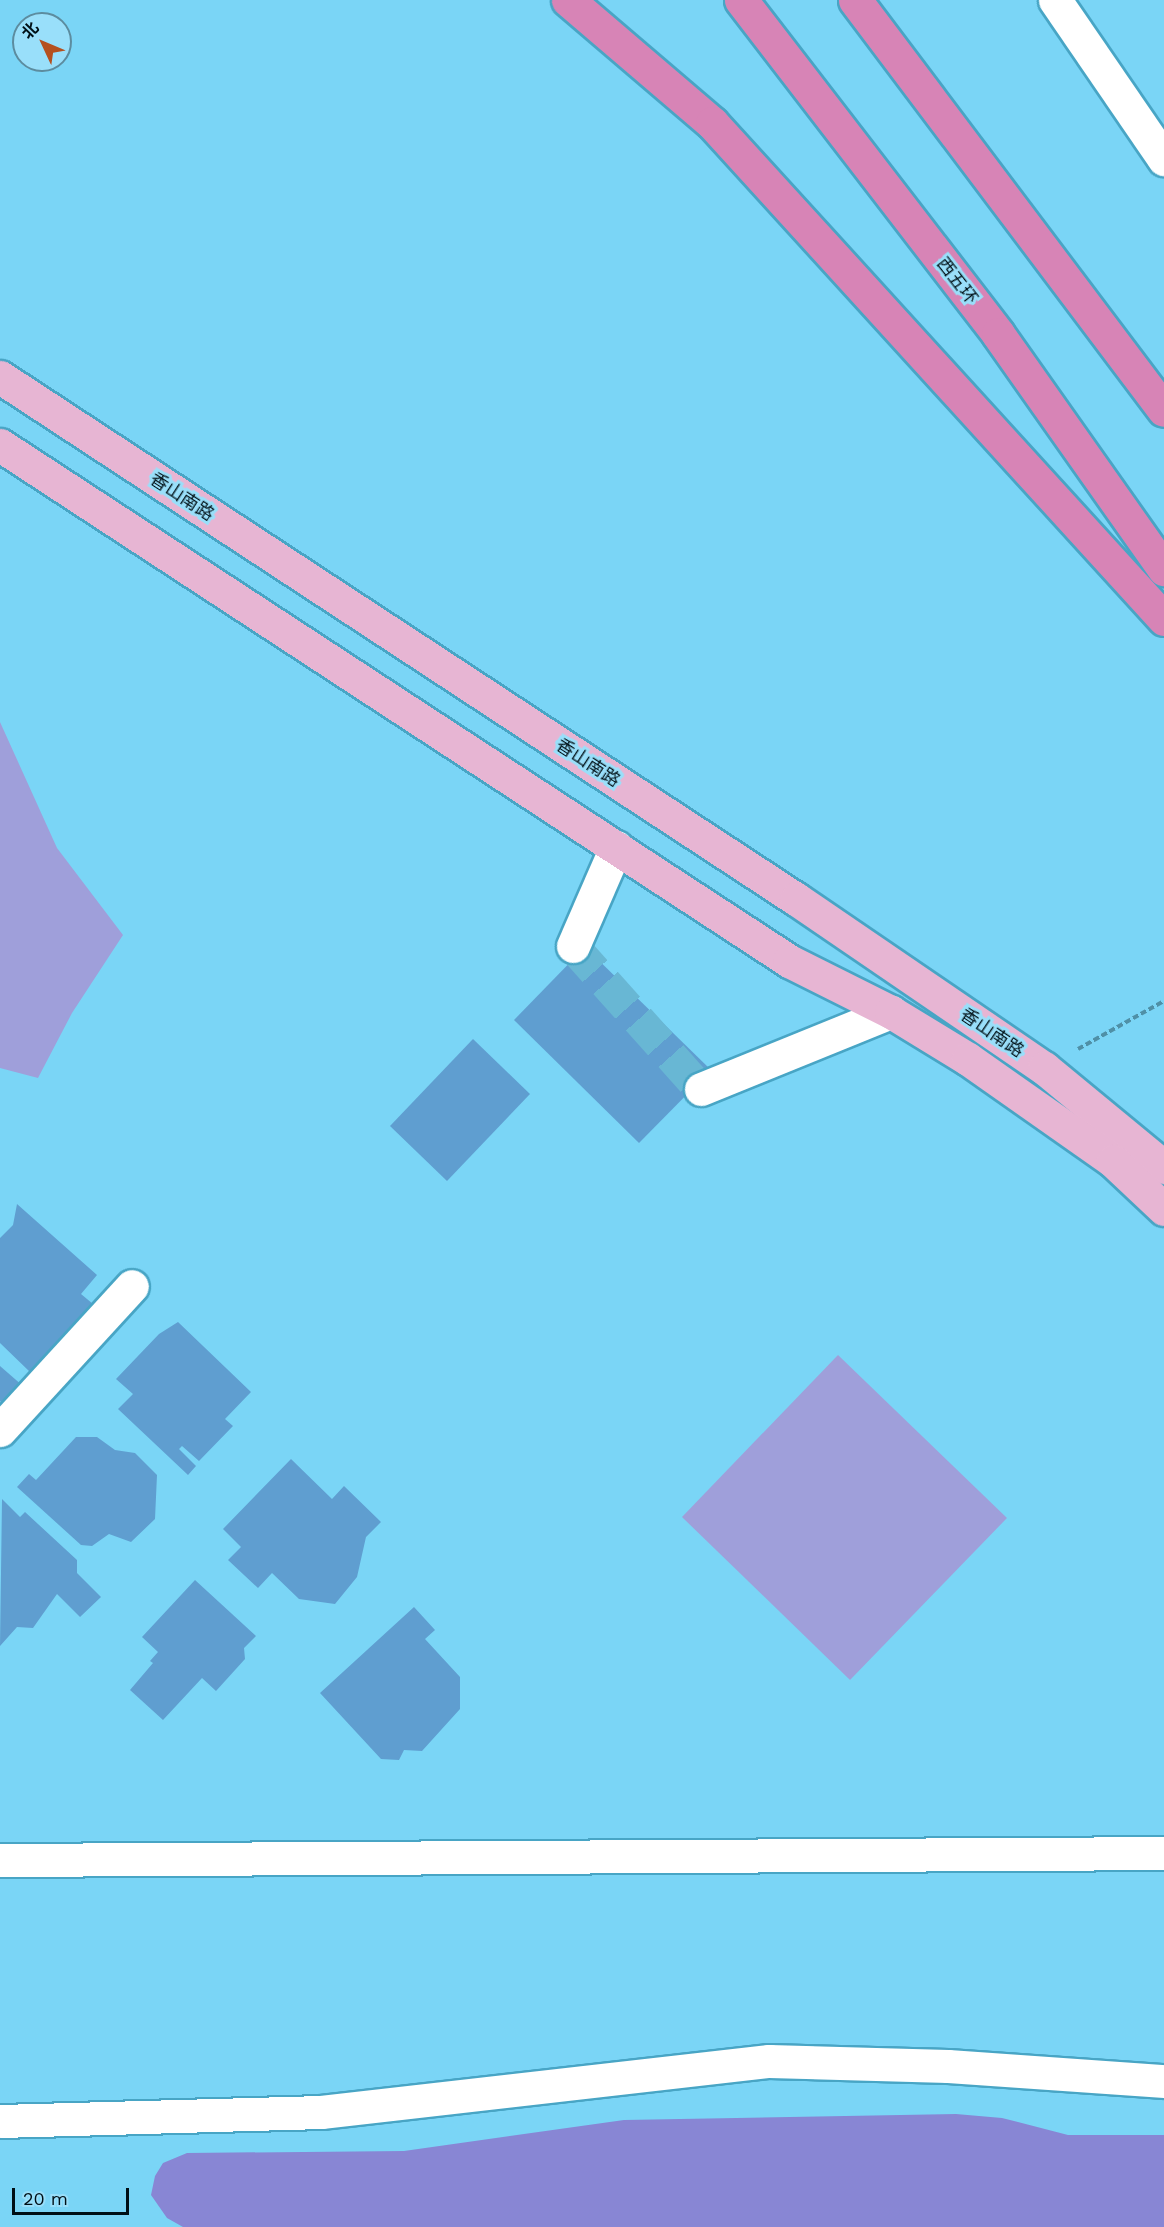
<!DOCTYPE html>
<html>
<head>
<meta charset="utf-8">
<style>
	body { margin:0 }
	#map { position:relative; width:1164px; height:2227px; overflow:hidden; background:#7ad5f6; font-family:"Work Sans","Noto Sans SC",sans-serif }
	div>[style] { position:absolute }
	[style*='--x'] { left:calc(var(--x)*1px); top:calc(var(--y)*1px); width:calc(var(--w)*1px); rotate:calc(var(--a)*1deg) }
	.green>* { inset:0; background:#9f9fda }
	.forest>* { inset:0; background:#8886d4 }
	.building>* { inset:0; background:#5f9ed0 }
	.minor-tunnel>* { height:33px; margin-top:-16.5px; transform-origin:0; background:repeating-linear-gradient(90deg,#68b7d4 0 33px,transparent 0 49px) }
	.path>* { height:4px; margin-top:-2px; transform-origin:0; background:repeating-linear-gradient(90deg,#4f90a7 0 6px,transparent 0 9px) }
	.roads { filter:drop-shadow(2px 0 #48a5c5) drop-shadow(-2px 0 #48a5c5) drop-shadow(0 2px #48a5c5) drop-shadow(0 -2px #48a5c5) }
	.minor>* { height:33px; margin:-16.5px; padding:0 16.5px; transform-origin:16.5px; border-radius:16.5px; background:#fff }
	.major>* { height:33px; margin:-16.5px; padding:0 16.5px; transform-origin:16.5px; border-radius:16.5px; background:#e7b5d3 }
	.highway>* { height:33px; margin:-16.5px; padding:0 16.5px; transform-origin:16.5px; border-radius:16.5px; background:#d784b6 }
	span { translate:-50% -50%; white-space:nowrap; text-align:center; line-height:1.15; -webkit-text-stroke:6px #99dffa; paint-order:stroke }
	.street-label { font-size:18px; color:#001016 }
	.north { position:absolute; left:12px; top:12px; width:60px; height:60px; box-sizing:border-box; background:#99dffa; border:2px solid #5c8c9f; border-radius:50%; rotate:314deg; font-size:16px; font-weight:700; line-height:24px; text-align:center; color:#001016 }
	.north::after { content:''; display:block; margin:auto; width:21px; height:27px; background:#b5501e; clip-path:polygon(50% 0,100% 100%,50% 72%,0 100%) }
	.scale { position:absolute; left:12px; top:2188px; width:117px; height:27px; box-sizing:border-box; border:3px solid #001016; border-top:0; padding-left:8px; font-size:18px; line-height:21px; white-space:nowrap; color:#001016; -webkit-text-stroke:4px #99dffa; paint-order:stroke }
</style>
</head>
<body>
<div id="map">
	<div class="green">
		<i style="clip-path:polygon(0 722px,57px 848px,123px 935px,72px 1013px,38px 1078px,0 1068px)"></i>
		<i style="clip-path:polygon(838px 1355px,1007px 1518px,850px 1680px,682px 1517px)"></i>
	</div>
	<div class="forest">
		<i style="clip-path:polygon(956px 2114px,1002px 2118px,1068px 2135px,1164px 2135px,1164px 2227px,183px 2227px,167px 2218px,151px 2195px,155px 2176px,163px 2163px,187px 2153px,404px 2151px,624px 2120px)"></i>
	</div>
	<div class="building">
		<i style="clip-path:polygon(585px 947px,711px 1070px,639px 1143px,514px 1020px)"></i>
		<i style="clip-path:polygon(473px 1039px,530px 1094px,447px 1181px,390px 1126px)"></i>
		<i style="clip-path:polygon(17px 1204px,97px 1275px,81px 1294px,99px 1309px,30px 1372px,0 1343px,0 1238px,13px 1225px)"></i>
		<i style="clip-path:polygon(178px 1322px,251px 1392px,225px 1419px,233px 1426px,199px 1461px,182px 1446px,179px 1449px,196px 1466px,188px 1475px,118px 1409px,133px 1394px,116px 1379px,159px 1334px)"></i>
		<i style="clip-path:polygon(0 1366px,31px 1393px,13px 1412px,0 1401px)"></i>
		<i style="clip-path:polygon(76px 1437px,97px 1437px,115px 1450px,135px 1453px,157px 1475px,155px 1519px,131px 1542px,109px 1534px,92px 1546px,81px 1545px,17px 1487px,29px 1474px,36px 1480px)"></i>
		<i style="clip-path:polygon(291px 1459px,332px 1499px,344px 1486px,381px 1522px,366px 1537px,357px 1577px,335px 1604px,299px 1599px,272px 1573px,258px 1588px,228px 1560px,241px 1547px,223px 1529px)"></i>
		<i style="clip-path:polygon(2px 1499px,20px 1517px,25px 1512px,77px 1560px,77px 1573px,101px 1597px,80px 1617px,57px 1594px,33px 1628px,17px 1627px,0 1646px)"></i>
		<i style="clip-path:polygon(195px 1580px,256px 1636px,244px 1648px,245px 1659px,216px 1691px,202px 1678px,163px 1720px,130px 1690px,153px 1663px,150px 1661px,158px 1652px,142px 1637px)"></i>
		<i style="clip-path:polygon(414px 1607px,435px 1630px,425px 1639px,460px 1677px,460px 1709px,422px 1751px,404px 1750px,399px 1760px,381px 1759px,320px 1693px)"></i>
	</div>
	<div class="minor-tunnel">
		<i style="--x:573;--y:946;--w:192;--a:48.2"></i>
	</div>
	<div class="path">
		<i style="--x:1078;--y:1049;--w:98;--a:-29.2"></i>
	</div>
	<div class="roads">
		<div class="minor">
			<i style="--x:1055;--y:0;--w:193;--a:55.6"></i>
			<i style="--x:573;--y:946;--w:108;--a:-66.5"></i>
			<i style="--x:701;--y:1089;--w:205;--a:-22.1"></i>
			<i style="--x:0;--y:1430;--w:195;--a:-47.5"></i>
			<i style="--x:0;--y:1860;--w:1164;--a:-0.34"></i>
			<i style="--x:0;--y:2121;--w:321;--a:-1.6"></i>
			<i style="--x:321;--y:2112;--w:451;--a:-6.5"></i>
			<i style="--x:769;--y:2061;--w:179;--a:1.6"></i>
			<i style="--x:948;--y:2066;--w:217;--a:4"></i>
		</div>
		<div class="major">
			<i style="--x:0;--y:377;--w:952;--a:33.26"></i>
			<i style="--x:796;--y:899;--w:300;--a:34.3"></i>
			<i style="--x:1044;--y:1068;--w:156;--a:39.5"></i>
			<i style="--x:0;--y:445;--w:943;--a:33.18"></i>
			<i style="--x:789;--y:961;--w:114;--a:26.6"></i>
			<i style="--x:891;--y:1012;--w:90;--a:31.4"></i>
			<i style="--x:968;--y:1059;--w:177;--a:35.1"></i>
			<i style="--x:1113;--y:1161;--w:70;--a:43.3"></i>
		</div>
		<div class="highway">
			<i style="--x:568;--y:0;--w:189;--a:40.5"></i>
			<i style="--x:712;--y:123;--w:671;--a:47.66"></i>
			<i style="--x:741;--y:0;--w:421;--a:52.4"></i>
			<i style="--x:998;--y:334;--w:288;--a:54.8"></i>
			<i style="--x:855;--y:0;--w:513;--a:53"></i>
		</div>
	</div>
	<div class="street-label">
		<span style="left:957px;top:281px;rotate:52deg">西五环</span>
		<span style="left:182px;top:497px;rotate:33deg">香山南路</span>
		<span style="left:588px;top:763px;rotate:33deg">香山南路</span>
		<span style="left:992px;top:1033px;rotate:34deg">香山南路</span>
	</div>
	<div class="north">北</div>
	<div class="scale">20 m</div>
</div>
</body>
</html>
